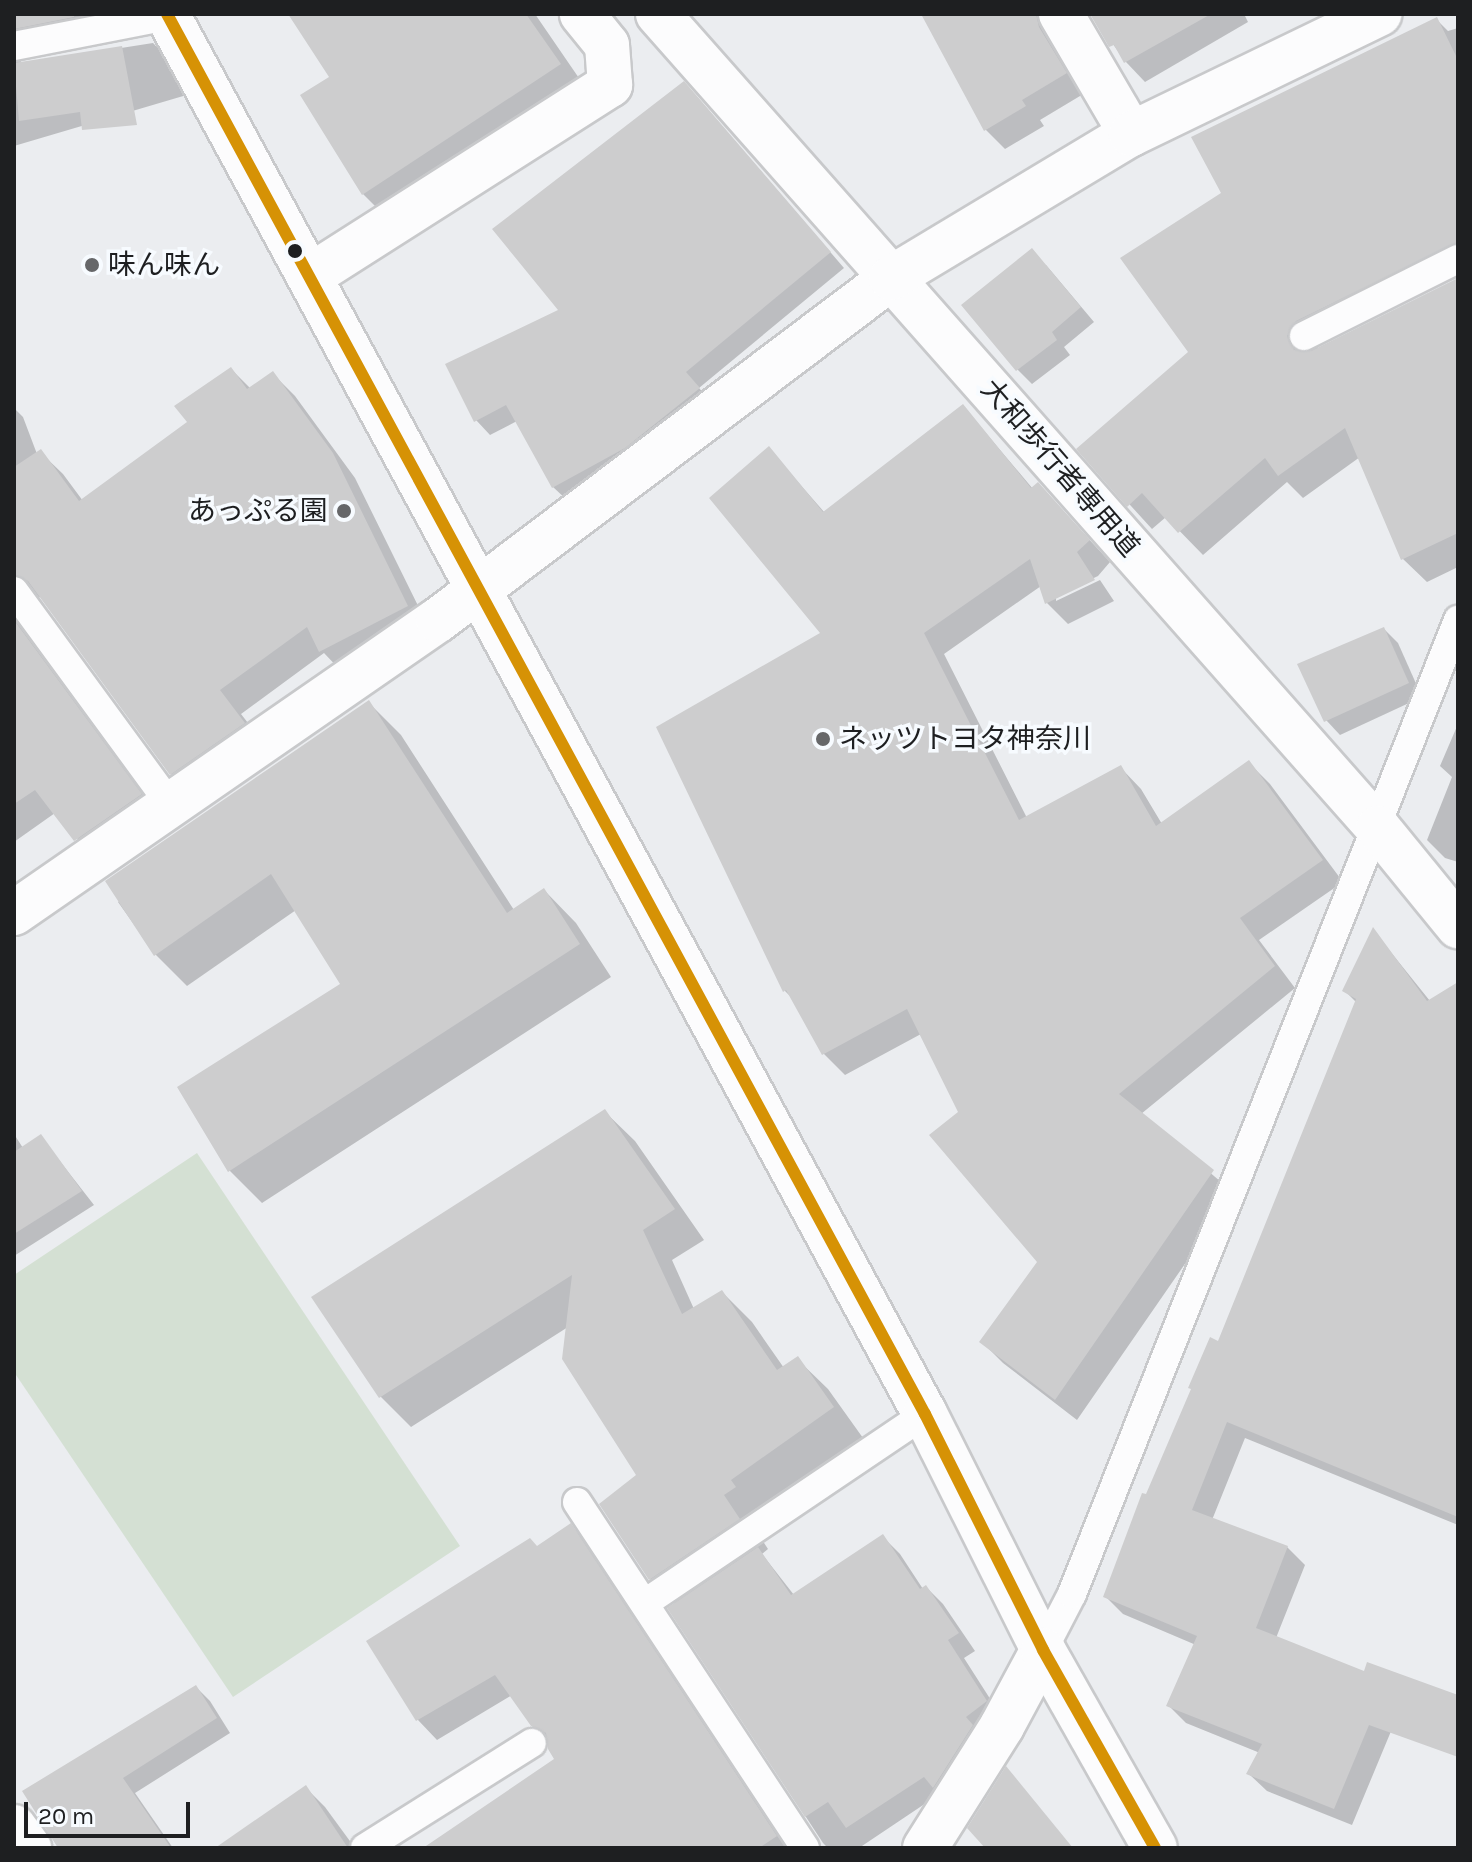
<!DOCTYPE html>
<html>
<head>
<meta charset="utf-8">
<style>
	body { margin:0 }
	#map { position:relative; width:1472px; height:1862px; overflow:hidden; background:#ebedf0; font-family:Karla,"Noto Sans JP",sans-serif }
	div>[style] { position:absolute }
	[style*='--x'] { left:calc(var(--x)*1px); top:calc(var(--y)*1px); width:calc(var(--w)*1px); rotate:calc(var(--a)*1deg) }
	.green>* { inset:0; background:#d4e0d3 }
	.shadow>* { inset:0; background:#0003 }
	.building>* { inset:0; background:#cdcdce }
	.roads { filter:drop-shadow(2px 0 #c8c9cb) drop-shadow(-2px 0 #c8c9cb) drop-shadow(0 2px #c8c9cb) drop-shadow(0 -2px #c8c9cb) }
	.lane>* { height:28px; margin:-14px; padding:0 14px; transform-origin:14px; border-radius:14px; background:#fcfcfd }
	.street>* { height:44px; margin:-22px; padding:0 22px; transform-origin:22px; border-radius:22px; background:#fcfcfd }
	.secondary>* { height:44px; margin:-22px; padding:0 22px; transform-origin:22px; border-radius:22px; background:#fcfcfd }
	.bus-1>* { height:12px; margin:-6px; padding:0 6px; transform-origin:6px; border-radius:6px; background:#d69205 }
	.dots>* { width:22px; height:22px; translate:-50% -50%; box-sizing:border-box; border:4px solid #f7fbff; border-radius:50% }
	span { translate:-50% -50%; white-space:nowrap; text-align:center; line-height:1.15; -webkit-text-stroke:7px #f7fbff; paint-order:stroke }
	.poi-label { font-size:28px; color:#1e1f21 }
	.left { translate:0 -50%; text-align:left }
	.right { translate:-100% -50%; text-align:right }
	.street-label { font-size:28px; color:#1e1f21 }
	.frame { position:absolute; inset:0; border:16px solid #1e1f21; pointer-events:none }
	.scale { position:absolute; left:24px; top:1802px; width:166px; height:36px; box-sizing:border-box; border:4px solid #1e1f21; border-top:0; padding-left:10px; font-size:24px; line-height:28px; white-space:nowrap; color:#1e1f21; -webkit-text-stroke:6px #f7fbff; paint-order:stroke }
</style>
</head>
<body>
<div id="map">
	<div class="green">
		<i style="clip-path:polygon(197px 1153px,460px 1546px,233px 1697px,14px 1372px,14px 1275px)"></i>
	</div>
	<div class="shadow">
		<i style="clip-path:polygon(14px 14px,92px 14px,95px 39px,26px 54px,19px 64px,153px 43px,175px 66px,190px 94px,14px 146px)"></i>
		<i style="clip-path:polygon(290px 14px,535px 14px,594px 100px,397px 228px,363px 194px,331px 77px)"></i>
		<i style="clip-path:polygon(923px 14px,1066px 14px,1085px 93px,1040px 120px,1044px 126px,1005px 149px,985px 129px)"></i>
		<i style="clip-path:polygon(1091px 14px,1244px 14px,1248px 22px,1145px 82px,1126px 62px)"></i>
		<i style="clip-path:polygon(1436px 19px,1448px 31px,1458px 28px,1458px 275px,1320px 344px,1315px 352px,1458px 280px,1458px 567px,1427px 582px,1403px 559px,1360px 457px,1303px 498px,1287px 482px,1203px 555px,1166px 517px,1152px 529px,1079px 449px,1191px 352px,1224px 193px)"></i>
		<i style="clip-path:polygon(698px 98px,844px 268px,699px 388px,712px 403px,568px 501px,553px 487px,517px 421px,490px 435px,476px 420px,562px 311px)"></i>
		<i style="clip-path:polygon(1046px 265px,1094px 322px,1064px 347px,1070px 355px,1032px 384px,1017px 369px)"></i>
		<i style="clip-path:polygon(231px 369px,251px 389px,273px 374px,295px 396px,355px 478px,429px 628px,343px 673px,324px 653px,241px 714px,266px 746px,193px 796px,171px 774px,42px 597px,27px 598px,162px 817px,98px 862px,55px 813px,14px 842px,14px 408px,23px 417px,37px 454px,40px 452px,63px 474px,83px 501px,189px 422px)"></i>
		<i style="clip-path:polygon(963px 406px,1033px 489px,1038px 484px,1110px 562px,1098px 576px,1056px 596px,1056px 601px,1100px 580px,1114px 601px,1068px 624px,1047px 603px,1041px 586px,944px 654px,1027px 818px,1120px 767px,1141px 789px,1162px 824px,1249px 763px,1270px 784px,1343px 882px,1259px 940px,1295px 988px,1141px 1114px,1234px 1193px,1077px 1420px,1003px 1363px,982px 1342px,1040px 1262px,921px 1034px,845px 1075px,824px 1054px,794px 1000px,785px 991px,823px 634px,769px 449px,825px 513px)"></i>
		<i style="clip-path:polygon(1384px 629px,1398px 643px,1422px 697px,1340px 735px,1326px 720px)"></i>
		<i style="clip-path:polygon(369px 703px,401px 735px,514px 910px,544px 890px,576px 923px,611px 977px,262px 1203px,230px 1171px,180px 1088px,343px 985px,296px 910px,187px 986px,155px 954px,118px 902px)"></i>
		<i style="clip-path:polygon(1458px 724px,1458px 862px,1445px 858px,1427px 840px,1452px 777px,1440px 766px)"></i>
		<i style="clip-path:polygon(1373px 930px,1430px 1001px,1458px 985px,1458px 1525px,1245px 1438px,1212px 1520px,1287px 1547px,1305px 1565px,1276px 1638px,1404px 1700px,1352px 1825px,1267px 1791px,1249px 1774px,1260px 1753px,1186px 1723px,1169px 1706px,1196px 1645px,1123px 1614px,1105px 1596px,1147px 1496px,1219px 1343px,1357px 1003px,1345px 991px)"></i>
		<i style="clip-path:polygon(604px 1111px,635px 1141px,704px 1240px,672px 1260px,694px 1309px,722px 1292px,752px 1322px,784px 1368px,797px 1359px,828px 1389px,863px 1438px,760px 1511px,753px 1526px,768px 1549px,762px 1554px,794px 1595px,883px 1537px,900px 1554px,923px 1589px,926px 1587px,943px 1604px,975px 1651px,964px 1658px,1003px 1719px,941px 1793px,859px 1848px,828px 1848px,823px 1843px,670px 1609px,676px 1605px,650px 1579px,639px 1475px,568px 1327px,411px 1427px,381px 1397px,314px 1298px)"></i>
		<i style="clip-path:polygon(14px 1134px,23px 1148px,41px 1137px,94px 1205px,14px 1256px)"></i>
		<i style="clip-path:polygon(571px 1526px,590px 1545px,791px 1848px,427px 1848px,557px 1760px,549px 1741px,512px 1695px,437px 1740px,418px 1720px,369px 1642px,538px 1548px)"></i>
		<i style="clip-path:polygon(196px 1687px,210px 1701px,230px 1733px,135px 1793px,173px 1848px,70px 1848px,63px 1838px)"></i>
		<i style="clip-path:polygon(306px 1788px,325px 1807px,355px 1848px,234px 1848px)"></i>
	</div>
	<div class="building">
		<i style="clip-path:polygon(14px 14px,74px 14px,74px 17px,14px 29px)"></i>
		<i style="clip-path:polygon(288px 14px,526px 14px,561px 64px,362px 195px,300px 95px,329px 77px)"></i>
		<i style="clip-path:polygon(921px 14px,1036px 14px,1039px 27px,1067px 73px,1022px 100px,1026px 106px,984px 131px)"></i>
		<i style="clip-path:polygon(1090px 14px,1211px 14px,1124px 63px,1114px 45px,1109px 47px)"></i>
		<i style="clip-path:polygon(1437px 17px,1458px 60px,1458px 242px,1296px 321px,1287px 336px,1294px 350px,1311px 351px,1458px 278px,1458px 533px,1401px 560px,1345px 428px,1278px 476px,1265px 458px,1178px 533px,1142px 493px,1127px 507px,1076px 449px,1188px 352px,1120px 258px,1221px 193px,1191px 137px)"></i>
		<i style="clip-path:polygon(122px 46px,137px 125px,82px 130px,80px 112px,19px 121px,14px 63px)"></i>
		<i style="clip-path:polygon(684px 81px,831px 252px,686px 372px,700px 388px,625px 448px,552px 488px,506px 405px,474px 422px,445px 364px,558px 310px,492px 229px)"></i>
		<i style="clip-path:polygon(1032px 248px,1081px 307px,1052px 332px,1057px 340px,1016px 371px,961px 305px)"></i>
		<i style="clip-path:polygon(231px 367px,247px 389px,273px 371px,333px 453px,408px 606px,319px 652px,307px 627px,220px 690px,245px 723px,170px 775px,28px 581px,14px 574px,14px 467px,41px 449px,79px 501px,187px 422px,174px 406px)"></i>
		<i style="clip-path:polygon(963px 404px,1031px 488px,1038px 482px,1090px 540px,1077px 552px,1095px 580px,1045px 604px,1030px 559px,924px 633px,1019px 820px,1121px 765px,1156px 826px,1249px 760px,1323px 860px,1240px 918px,1275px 966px,1119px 1094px,1214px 1170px,1055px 1400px,979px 1342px,1037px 1262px,929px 1135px,958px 1112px,907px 1009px,822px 1055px,786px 990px,783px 992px,656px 727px,820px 633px,709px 498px,769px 446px,823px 512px)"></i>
		<i style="clip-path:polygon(14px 620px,142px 794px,74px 841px,35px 790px,14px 804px)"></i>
		<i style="clip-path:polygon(1384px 627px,1409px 683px,1324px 722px,1297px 664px)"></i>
		<i style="clip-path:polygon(369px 700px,507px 913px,544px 888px,580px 944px,228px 1172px,177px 1087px,340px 984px,271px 874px,154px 956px,105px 881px)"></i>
		<i style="clip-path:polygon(1373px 927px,1427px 1001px,1458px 982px,1458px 1517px,1227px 1422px,1192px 1510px,1288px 1546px,1256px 1628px,1364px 1671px,1367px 1662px,1458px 1695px,1458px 1757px,1369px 1725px,1334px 1809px,1246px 1774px,1262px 1744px,1166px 1706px,1197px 1636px,1103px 1597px,1142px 1493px,1146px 1494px,1191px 1389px,1188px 1388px,1210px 1337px,1218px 1341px,1356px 999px,1342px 991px)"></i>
		<i style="clip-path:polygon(605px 1109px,675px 1209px,643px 1230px,682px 1314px,722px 1290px,777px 1370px,798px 1356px,834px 1407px,731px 1480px,736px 1487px,724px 1495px,740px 1519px,649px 1580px,599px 1504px,636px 1475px,562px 1359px,572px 1275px,379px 1398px,311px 1297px)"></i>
		<i style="clip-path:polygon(41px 1134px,82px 1191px,14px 1234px,14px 1152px)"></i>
		<i style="clip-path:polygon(571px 1523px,777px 1836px,759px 1848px,423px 1848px,554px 1759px,548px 1749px,546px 1733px,531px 1726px,495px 1675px,416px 1721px,366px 1641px,530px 1538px,537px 1546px)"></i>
		<i style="clip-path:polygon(883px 1534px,920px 1589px,926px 1585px,959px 1633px,948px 1640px,987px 1701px,966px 1717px,973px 1725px,933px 1788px,924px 1777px,846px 1828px,828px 1802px,805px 1817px,667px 1608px,758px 1547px,791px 1595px)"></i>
		<i style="clip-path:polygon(196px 1685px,217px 1718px,123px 1778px,171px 1848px,58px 1848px,22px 1791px)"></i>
		<i style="clip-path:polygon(1006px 1766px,1073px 1848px,985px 1848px,967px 1828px)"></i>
		<i style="clip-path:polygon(306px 1785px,348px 1848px,215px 1848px)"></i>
	</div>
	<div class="roads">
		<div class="lane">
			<i style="--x:14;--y:46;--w:157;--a:-11"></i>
			<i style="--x:1304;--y:336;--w:172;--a:-26.6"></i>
			<i style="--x:14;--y:591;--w:268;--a:53.8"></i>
			<i style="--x:577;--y:1502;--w:414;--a:56.6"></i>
			<i style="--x:645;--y:1603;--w:338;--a:-34"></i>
			<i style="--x:1043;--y:1650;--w:63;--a:-62.6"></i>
			<i style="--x:1072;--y:1594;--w:1048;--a:-68.38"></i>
			<i style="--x:365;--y:1848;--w:197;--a:-32.2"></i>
		</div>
		<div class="street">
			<i style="--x:658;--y:14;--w:1087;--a:48.51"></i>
			<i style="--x:1378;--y:828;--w:127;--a:50.8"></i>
			<i style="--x:1061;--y:14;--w:139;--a:59.7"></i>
			<i style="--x:310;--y:276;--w:356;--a:-32.5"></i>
			<i style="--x:610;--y:85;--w:40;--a:-94.3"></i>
			<i style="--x:607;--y:45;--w:40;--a:-129"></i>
			<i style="--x:14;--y:913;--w:515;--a:-34.65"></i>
			<i style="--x:438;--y:620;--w:568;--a:-37.05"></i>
			<i style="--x:891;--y:278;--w:280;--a:-31"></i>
			<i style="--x:1131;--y:134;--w:276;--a:-25.8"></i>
			<i style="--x:14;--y:1827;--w:26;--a:54"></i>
			<i style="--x:925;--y:1848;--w:144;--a:-57.7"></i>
			<i style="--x:1002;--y:1726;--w:86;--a:-61.7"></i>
		</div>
		<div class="secondary">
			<i style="--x:167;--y:14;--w:1592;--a:61.57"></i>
			<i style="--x:925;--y:1414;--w:264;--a:63.4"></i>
			<i style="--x:1043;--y:1650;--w:227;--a:60.5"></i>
		</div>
	</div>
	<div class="bus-1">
		<i style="--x:167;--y:14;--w:1592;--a:61.57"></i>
		<i style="--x:925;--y:1414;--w:264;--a:63.4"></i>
		<i style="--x:1043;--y:1650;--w:227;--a:60.5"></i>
	</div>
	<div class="dots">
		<i style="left:295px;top:251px;background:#1e1f21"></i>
		<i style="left:92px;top:265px;background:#666769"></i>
		<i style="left:344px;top:511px;background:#666769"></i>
		<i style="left:823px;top:739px;background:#666769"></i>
	</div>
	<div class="poi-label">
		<span class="left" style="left:108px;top:265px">味ん味ん</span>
		<span class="right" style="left:328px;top:511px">あっぷる園</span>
		<span class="left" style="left:839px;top:739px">ネッツトヨタ神奈川</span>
	</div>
	<div class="street-label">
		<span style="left:1060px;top:468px;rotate:49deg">大和歩行者専用道</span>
	</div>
	<div class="frame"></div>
	<div class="scale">20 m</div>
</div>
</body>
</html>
